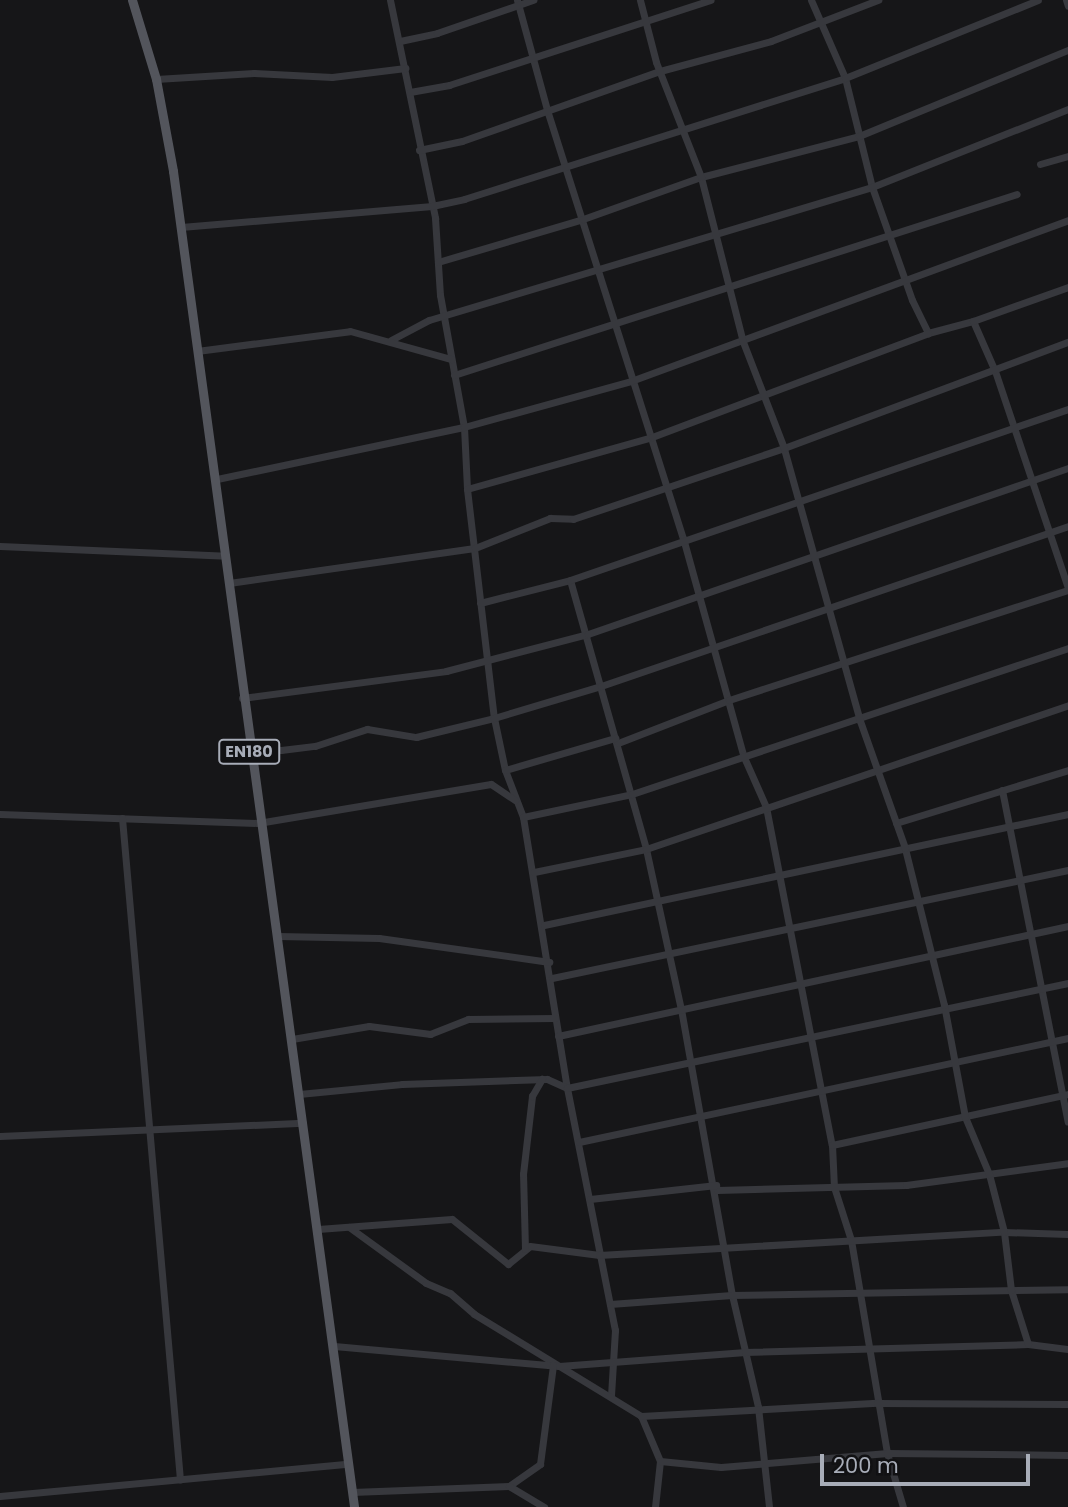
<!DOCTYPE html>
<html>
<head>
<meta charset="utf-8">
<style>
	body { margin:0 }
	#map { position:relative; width:1068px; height:1507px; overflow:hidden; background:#161618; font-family:Poppins,sans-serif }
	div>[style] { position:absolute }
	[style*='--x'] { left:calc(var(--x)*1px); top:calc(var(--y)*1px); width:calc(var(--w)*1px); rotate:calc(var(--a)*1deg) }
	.minor>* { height:7px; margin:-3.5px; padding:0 3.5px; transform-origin:3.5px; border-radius:3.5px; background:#37383d }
	.major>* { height:9px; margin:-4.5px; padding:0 4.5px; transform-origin:4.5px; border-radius:4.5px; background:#53555c }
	span { translate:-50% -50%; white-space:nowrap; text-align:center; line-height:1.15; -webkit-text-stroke:6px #111113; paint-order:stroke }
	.shield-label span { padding:2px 5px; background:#111113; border:2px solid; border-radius:5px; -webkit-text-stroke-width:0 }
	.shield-label { font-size:16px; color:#a8adb8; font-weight:700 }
	.scale { position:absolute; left:820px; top:1454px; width:210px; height:32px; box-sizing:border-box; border:4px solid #a8adb8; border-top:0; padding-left:9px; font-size:21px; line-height:24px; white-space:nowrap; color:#a8adb8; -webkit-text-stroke:5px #111113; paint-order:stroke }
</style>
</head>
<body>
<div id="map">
	<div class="minor">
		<i style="--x:390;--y:0;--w:223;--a:78.3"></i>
		<i style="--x:435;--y:218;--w:77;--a:86.3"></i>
		<i style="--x:440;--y:295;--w:134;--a:79.7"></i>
		<i style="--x:464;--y:427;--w:62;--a:87.2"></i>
		<i style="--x:467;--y:489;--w:231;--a:83.3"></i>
		<i style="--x:494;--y:718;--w:53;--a:78.1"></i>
		<i style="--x:505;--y:770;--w:50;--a:69"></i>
		<i style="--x:523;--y:817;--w:275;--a:80.8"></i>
		<i style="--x:567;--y:1088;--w:247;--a:78.8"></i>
		<i style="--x:615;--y:1330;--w:66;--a:93.5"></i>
		<i style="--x:517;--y:0;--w:117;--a:74.7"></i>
		<i style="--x:548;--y:113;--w:446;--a:72.4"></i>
		<i style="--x:683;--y:538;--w:225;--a:74.5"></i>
		<i style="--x:743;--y:755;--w:57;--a:66.1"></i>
		<i style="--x:766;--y:807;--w:344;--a:79"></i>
		<i style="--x:832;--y:1145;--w:42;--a:87.3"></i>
		<i style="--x:834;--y:1187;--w:56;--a:72.2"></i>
		<i style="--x:851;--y:1240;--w:216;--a:80.4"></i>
		<i style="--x:887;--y:1453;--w:56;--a:73.5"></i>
		<i style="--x:811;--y:0;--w:85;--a:66.4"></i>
		<i style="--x:845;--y:78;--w:112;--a:76.1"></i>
		<i style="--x:872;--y:187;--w:120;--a:70.5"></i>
		<i style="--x:912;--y:300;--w:37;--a:64"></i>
		<i style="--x:928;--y:333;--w:47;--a:-14.9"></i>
		<i style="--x:973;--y:321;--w:55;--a:66.3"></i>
		<i style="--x:995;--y:371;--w:229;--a:71.4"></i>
		<i style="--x:1066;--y:0;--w:6;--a:72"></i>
		<i style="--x:400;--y:41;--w:38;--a:-12"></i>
		<i style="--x:437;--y:33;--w:102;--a:-19"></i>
		<i style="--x:156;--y:79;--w:98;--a:-3.5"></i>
		<i style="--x:254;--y:73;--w:78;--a:2.9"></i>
		<i style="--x:332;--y:77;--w:74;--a:-7"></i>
		<i style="--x:410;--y:92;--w:40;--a:-10"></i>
		<i style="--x:449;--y:85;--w:275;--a:-18"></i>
		<i style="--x:419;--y:150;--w:44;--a:-11.8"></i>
		<i style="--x:462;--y:141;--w:210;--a:-19.5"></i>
		<i style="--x:660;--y:71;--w:115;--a:-15.1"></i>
		<i style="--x:771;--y:41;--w:115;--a:-21"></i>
		<i style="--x:1040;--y:164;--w:29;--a:-16"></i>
		<i style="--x:181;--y:227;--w:252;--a:-4.8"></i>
		<i style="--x:432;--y:206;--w:33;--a:-12"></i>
		<i style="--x:464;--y:199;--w:400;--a:-17.6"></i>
		<i style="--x:845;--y:78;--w:208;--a:-22"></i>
		<i style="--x:438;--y:262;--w:151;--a:-16.5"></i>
		<i style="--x:583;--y:219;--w:125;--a:-19.6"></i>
		<i style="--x:701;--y:177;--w:163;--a:-14.5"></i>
		<i style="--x:859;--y:136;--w:226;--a:-22.4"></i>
		<i style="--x:973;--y:321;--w:101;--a:-19.7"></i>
		<i style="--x:391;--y:340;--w:43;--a:-27.8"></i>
		<i style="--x:429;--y:320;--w:463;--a:-16.7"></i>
		<i style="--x:872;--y:187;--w:211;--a:-21.7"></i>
		<i style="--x:197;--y:351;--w:154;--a:-7.4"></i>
		<i style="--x:350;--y:331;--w:105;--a:15.5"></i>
		<i style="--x:454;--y:375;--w:591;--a:-17.82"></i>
		<i style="--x:217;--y:479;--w:252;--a:-11.9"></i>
		<i style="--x:464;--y:427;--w:173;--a:-15.4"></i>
		<i style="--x:631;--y:381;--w:466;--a:-20.2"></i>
		<i style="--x:467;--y:489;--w:192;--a:-15.7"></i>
		<i style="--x:652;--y:437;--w:295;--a:-20.6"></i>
		<i style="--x:0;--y:546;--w:226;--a:2.5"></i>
		<i style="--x:570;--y:580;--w:280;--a:74.2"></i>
		<i style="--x:646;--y:849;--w:164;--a:77.7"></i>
		<i style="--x:681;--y:1009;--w:291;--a:79.9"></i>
		<i style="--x:732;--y:1295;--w:115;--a:76.9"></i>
		<i style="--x:758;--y:1407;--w:101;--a:83.7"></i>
		<i style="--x:229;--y:583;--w:248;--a:-8.1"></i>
		<i style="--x:475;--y:548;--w:81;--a:-21.8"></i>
		<i style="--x:550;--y:518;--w:23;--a:2"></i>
		<i style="--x:573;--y:519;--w:223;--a:-18.6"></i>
		<i style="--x:784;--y:448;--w:303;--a:-20.5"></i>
		<i style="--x:480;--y:603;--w:93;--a:-14.3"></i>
		<i style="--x:570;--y:580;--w:527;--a:-18.95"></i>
		<i style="--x:242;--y:698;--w:206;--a:-7.5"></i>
		<i style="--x:446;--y:671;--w:147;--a:-14.6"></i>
		<i style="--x:588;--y:634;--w:508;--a:-19.08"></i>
		<i style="--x:618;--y:743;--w:119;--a:-21.2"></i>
		<i style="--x:729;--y:700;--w:356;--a:-18"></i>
		<i style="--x:249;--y:746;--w:32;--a:7"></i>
		<i style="--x:281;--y:750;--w:34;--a:-7"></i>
		<i style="--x:315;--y:746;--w:55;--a:-18.1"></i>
		<i style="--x:367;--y:729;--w:50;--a:9.3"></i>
		<i style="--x:416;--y:737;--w:80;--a:-13.7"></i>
		<i style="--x:494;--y:718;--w:112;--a:-16.7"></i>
		<i style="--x:601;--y:686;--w:494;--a:-18.9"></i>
		<i style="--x:505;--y:770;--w:115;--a:-16.2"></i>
		<i style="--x:1002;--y:790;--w:338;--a:78.8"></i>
		<i style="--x:0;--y:814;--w:258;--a:2"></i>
		<i style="--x:258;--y:823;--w:236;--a:-9.5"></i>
		<i style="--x:491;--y:784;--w:29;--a:34"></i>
		<i style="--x:523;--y:817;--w:111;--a:-11.9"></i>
		<i style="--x:632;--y:794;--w:460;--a:-18.5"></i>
		<i style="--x:122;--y:818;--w:664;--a:84.99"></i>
		<i style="--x:896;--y:823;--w:180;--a:-17.1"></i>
		<i style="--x:534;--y:872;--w:114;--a:-11.6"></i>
		<i style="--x:646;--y:849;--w:446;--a:-18.8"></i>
		<i style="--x:544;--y:925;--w:536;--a:-11.96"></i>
		<i style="--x:278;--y:936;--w:101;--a:1.1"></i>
		<i style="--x:379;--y:938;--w:172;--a:8"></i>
		<i style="--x:552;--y:978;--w:527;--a:-11.82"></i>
		<i style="--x:558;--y:1036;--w:522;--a:-12.17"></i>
		<i style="--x:292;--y:1039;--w:78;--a:-9.6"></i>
		<i style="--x:369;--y:1026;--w:62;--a:7.5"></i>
		<i style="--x:430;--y:1034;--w:41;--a:-21.5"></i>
		<i style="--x:468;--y:1019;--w:87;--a:-0.7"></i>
		<i style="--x:299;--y:1094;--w:103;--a:-5.5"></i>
		<i style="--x:402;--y:1084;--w:145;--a:-2"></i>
		<i style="--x:547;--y:1079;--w:22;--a:24"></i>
		<i style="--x:567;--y:1088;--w:512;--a:-11.84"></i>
		<i style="--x:0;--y:1136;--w:303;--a:-2.5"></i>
		<i style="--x:579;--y:1142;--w:500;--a:-12"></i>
		<i style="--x:832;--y:1145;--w:241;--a:-12.2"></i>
		<i style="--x:717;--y:1190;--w:189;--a:-1.5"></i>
		<i style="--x:906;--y:1185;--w:163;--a:-7.7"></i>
		<i style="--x:590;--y:1199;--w:127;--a:-6.3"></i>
		<i style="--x:349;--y:1227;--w:95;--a:36"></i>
		<i style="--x:426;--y:1283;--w:26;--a:23"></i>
		<i style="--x:450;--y:1293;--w:32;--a:41"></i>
		<i style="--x:474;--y:1314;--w:196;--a:31.4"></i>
		<i style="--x:641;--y:1416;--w:49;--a:67.1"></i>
		<i style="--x:660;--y:1461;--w:46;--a:96.2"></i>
		<i style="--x:318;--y:1229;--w:134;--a:-4.3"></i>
		<i style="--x:452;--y:1219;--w:72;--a:38.8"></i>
		<i style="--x:508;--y:1264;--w:28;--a:-39"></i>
		<i style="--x:530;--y:1246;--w:70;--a:7.4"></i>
		<i style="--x:599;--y:1255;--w:406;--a:-3.3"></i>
		<i style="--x:1004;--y:1232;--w:64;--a:1.8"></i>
		<i style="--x:525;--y:1249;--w:75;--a:-91.5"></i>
		<i style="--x:523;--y:1174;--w:79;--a:-83.4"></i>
		<i style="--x:532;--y:1096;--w:20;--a:-60"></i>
		<i style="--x:610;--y:1304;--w:122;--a:-4.2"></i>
		<i style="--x:732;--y:1295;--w:336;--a:-1"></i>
		<i style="--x:1028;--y:1344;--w:40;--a:7.1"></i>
		<i style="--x:334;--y:1346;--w:226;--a:5.1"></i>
		<i style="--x:559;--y:1366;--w:187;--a:-4.3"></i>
		<i style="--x:745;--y:1352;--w:283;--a:-1.6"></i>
		<i style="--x:1028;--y:1344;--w:57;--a:-107.5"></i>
		<i style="--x:1011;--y:1290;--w:58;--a:-96.9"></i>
		<i style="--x:1004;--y:1232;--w:60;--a:-104.5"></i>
		<i style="--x:989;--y:1174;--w:62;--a:-112.8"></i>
		<i style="--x:965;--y:1117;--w:114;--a:-100.6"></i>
		<i style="--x:944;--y:1005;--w:162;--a:-104"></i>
		<i style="--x:905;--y:848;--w:135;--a:-109.5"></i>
		<i style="--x:860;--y:721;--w:283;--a:-105.6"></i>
		<i style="--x:784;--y:448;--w:114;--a:-111.1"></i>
		<i style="--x:743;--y:342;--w:170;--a:-104.3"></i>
		<i style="--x:701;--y:177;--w:123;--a:-111.4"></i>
		<i style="--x:656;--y:62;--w:64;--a:-104.5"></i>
		<i style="--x:641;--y:1416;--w:236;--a:-3.2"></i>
		<i style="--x:877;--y:1403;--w:191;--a:0.3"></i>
		<i style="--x:660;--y:1461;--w:61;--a:5.6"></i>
		<i style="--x:721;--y:1467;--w:167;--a:-4.8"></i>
		<i style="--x:887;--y:1453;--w:181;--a:0.6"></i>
		<i style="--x:509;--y:1486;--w:38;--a:-35"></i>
		<i style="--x:540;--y:1464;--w:100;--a:-82.5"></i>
		<i style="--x:352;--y:1492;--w:157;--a:-2.2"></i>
		<i style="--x:509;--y:1486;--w:41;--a:31"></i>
		<i style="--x:0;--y:1496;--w:349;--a:-5.3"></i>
	</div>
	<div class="major">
		<i style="--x:132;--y:0;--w:83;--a:73.1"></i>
		<i style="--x:156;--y:79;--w:94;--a:79.5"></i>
		<i style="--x:173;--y:171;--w:1348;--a:82.28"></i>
	</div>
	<div class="shield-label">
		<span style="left:249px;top:752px">EN180</span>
	</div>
	<div class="scale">200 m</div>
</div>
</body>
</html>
